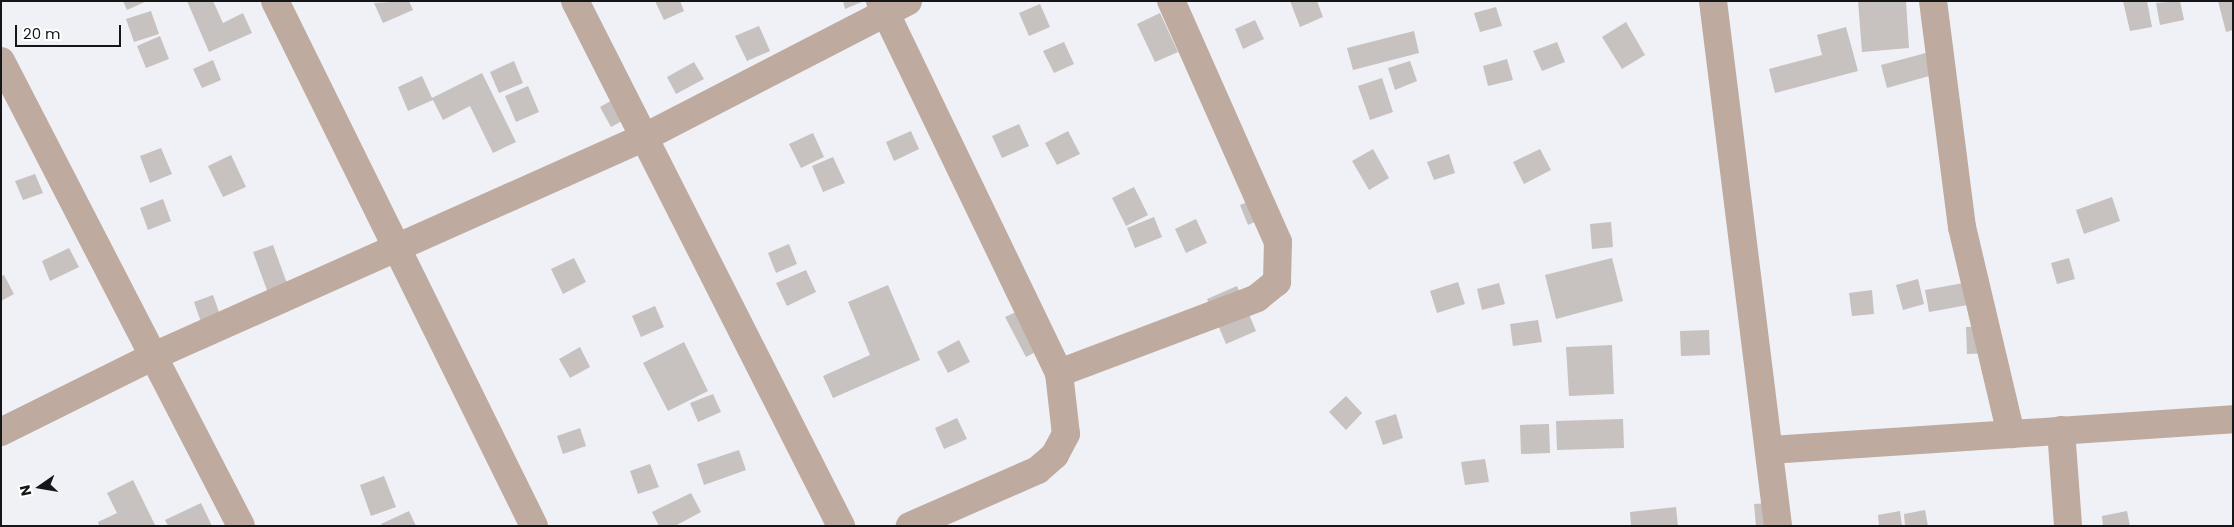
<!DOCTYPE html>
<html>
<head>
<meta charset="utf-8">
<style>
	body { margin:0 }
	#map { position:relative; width:2234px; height:527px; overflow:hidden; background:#eff1f6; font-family:Poppins,sans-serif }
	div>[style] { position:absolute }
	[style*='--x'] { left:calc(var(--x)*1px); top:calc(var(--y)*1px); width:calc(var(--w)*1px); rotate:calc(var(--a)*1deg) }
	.building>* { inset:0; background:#c7c1bf }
	.minor>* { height:28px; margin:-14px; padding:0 14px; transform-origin:14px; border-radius:14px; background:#beaa9e }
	span { translate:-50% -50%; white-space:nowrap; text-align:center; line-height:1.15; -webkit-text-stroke:4px #fff; paint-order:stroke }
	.frame { position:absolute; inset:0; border:2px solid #151618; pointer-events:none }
	.north { position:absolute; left:15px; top:462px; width:50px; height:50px; -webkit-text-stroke:4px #fff; paint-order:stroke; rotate:257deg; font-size:14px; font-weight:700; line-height:20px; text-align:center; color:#151618 }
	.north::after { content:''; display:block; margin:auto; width:18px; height:22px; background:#151618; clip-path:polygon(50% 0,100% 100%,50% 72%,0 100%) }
	.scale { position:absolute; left:15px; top:25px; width:106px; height:22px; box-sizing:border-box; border:2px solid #151618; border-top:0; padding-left:6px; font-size:15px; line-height:18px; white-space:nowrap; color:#151618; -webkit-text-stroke:4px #fff; paint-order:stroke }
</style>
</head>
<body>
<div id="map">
	<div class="building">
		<i style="clip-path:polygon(123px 1px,147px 1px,127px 10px)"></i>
		<i style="clip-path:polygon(187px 1px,213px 1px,223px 23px,243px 13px,252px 33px,209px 52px)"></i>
		<i style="clip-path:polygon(409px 1px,413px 10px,383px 23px,374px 3px)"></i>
		<i style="clip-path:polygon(655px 1px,680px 1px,684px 11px,664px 20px)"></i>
		<i style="clip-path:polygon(843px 1px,864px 1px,845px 9px)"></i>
		<i style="clip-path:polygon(1290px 1px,1317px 1px,1323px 17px,1300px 27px)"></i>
		<i style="clip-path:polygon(1858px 1px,1906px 1px,1909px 48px,1862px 52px)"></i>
		<i style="clip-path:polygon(2123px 1px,2147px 1px,2152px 27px,2130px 31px)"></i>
		<i style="clip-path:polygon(2180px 1px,2184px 20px,2160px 25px,2156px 3px)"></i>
		<i style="clip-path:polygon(2218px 1px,2233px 1px,2233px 30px,2226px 32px)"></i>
		<i style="clip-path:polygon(1040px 4px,1050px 27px,1029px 36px,1019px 13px)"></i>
		<i style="clip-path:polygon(1496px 7px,1502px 26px,1480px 32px,1474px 13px)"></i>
		<i style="clip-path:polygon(151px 11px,159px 34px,134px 42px,126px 19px)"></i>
		<i style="clip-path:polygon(1160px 13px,1178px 52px,1155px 62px,1137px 24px)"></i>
		<i style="clip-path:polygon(1255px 20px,1264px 39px,1243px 49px,1235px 29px)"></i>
		<i style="clip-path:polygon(1626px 22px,1645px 55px,1622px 69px,1602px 37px)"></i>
		<i style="clip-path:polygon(759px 26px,770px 51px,747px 61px,735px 36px)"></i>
		<i style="clip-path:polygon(1846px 27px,1858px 71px,1775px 93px,1769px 69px,1822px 55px,1817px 35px)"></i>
		<i style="clip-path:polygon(1414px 31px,1419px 53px,1353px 70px,1347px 48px)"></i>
		<i style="clip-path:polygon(160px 36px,169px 59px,146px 68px,137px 46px)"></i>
		<i style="clip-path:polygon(1064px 42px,1074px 64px,1054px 73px,1043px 51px)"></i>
		<i style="clip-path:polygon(1557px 42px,1565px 62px,1542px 71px,1533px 51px)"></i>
		<i style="clip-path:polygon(1937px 50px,1943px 72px,1887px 88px,1881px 65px)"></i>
		<i style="clip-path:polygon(1507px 59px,1513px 80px,1488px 86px,1483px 66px)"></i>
		<i style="clip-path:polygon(213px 60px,221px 80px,202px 88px,193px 69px)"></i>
		<i style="clip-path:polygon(514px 61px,523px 83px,499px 93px,490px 72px)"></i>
		<i style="clip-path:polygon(1410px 61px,1417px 81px,1395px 90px,1388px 68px)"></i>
		<i style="clip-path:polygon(694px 62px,704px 79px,676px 94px,667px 77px)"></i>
		<i style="clip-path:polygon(482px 73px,516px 142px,493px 153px,470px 106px,443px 120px,433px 100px,408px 111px,398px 87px,422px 76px,432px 98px)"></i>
		<i style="clip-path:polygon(1382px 78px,1393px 112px,1370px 120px,1358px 86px)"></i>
		<i style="clip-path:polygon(528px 86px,539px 112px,516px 122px,505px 96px)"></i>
		<i style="clip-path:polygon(619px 96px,631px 116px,611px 127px,600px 107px)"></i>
		<i style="clip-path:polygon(1019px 124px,1029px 146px,1002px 158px,992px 136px)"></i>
		<i style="clip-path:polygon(911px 131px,919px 149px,894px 161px,886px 142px)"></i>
		<i style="clip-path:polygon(1068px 131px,1080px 154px,1057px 165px,1045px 143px)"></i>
		<i style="clip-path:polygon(813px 133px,824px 157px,801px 168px,789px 144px)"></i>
		<i style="clip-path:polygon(161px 148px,172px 174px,150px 183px,140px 156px)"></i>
		<i style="clip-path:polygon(1373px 149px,1389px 178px,1369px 190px,1352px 161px)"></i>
		<i style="clip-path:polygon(1540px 149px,1551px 170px,1524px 184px,1513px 162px)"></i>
		<i style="clip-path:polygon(1449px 154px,1455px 173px,1434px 180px,1427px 162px)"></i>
		<i style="clip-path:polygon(231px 155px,246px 187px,223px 197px,208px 166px)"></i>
		<i style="clip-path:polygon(833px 157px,845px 183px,823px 192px,812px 166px)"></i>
		<i style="clip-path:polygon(35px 174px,43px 193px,23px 200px,15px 181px)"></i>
		<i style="clip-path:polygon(1134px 187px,1148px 215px,1126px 226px,1112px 198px)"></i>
		<i style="clip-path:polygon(1260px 197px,1268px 216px,1248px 225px,1240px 205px)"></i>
		<i style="clip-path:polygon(2112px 197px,2120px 221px,2084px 234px,2076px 210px)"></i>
		<i style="clip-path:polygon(163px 199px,171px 221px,148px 230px,140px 208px)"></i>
		<i style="clip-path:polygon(1154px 217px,1162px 237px,1135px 248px,1127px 228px)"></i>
		<i style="clip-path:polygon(1196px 219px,1207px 243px,1186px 253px,1175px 229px)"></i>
		<i style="clip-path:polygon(1611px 222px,1613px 247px,1592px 249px,1590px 224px)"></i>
		<i style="clip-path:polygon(789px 244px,797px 264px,776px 273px,768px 253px)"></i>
		<i style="clip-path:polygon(273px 245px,288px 286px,268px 293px,253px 252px)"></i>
		<i style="clip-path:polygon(69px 248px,79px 267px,50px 281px,42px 261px)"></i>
		<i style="clip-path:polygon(574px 258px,586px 282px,563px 294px,551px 269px)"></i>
		<i style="clip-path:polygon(1612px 258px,1623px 301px,1556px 319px,1545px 275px)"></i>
		<i style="clip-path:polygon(2069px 258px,2075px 279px,2057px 284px,2051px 263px)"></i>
		<i style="clip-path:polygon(806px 270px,816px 292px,787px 306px,776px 283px)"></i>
		<i style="clip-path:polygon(4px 275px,14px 294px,1px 301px,1px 276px)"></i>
		<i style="clip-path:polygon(1918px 279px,1924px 304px,1903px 310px,1896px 285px)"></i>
		<i style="clip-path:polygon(1458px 282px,1465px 304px,1437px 313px,1430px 291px)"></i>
		<i style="clip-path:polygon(1969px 282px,1973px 304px,1929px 312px,1925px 290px)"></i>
		<i style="clip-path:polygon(1499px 283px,1505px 304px,1482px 310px,1477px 289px)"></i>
		<i style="clip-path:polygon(888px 285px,920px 360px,833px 398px,823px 376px,870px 355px,848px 302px)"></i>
		<i style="clip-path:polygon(1237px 286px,1256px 331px,1226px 344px,1207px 299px)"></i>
		<i style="clip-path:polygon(1872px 290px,1874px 314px,1852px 316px,1849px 293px)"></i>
		<i style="clip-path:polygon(213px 295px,221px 318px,202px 325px,194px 302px)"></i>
		<i style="clip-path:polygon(655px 306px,664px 327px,641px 337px,632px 316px)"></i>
		<i style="clip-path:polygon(1029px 306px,1049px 345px,1026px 357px,1005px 317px)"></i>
		<i style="clip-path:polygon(1538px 320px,1542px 342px,1513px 346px,1510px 324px)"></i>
		<i style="clip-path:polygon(1992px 326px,1993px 353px,1967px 354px,1966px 327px)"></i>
		<i style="clip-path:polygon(1709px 330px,1710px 355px,1681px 356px,1680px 331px)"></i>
		<i style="clip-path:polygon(959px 340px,970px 362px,948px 373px,937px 352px)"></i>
		<i style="clip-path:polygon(684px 342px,708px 391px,668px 411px,643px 363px)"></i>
		<i style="clip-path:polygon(1612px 345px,1614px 394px,1569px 396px,1566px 347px)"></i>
		<i style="clip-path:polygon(580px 347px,590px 367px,570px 378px,559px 359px)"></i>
		<i style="clip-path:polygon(713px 394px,721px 412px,698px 422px,690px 403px)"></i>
		<i style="clip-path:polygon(1346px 396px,1362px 413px,1346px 430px,1329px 412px)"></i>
		<i style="clip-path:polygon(1396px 414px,1403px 438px,1383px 445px,1375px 421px)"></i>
		<i style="clip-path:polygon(957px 418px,967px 439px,944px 449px,935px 428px)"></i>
		<i style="clip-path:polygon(1623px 419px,1624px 448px,1557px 450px,1556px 421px)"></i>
		<i style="clip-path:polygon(1549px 424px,1550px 453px,1521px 454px,1520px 425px)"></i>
		<i style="clip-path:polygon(580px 428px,586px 446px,563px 454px,557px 436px)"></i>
		<i style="clip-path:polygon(739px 450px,746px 470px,704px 485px,697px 464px)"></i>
		<i style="clip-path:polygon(1485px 459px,1489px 482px,1465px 485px,1461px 462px)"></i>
		<i style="clip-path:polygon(650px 464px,659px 487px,638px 494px,630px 471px)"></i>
		<i style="clip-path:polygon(384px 476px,396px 507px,371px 516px,360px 485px)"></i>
		<i style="clip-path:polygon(133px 480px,155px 525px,99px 526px,98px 522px,117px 513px,107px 493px)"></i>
		<i style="clip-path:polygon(691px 493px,701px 512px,675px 526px,659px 526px,652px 512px)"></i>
		<i style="clip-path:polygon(1783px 502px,1785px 526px,1756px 526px,1754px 504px)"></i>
		<i style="clip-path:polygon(201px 503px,212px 526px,168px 526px,165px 520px)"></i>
		<i style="clip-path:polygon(1676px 507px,1678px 526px,1631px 526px,1630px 512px)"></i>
		<i style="clip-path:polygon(1925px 510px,1928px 526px,1905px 526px,1904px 514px)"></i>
		<i style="clip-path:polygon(409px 511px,416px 526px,382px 526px,381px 524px)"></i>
		<i style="clip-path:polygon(1900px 511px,1902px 526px,1879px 526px,1878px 515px)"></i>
		<i style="clip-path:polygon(2127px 511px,2130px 526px,2103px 526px,2102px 516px)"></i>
	</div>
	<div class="minor">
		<i style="--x:275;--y:1;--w:585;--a:63.74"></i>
		<i style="--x:575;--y:1;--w:589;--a:63.13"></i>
		<i style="--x:880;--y:1;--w:413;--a:64.3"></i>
		<i style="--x:1059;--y:373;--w:61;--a:83.5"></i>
		<i style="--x:1066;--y:434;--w:24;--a:118"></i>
		<i style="--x:1055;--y:455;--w:23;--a:139"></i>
		<i style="--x:1038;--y:470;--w:140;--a:156.4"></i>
		<i style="--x:1713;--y:1;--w:529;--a:82.94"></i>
		<i style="--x:1933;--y:1;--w:228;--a:82.7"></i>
		<i style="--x:1962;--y:227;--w:213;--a:76.7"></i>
		<i style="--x:1;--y:61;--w:523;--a:62.7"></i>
		<i style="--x:1059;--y:373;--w:212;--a:-20.7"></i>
		<i style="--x:1257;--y:298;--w:26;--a:-39"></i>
		<i style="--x:1277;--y:282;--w:40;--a:-88.6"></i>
		<i style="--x:1278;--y:242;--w:264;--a:-113.9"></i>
		<i style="--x:2061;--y:430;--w:96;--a:85.8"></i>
		<i style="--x:1;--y:432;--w:173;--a:-26.4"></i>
		<i style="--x:156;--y:355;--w:535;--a:-24.03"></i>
		<i style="--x:645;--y:137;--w:296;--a:-27.3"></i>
		<i style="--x:1771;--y:450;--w:463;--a:-3.8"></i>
	</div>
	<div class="frame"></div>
	<div class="north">N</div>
	<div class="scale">20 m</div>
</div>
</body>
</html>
